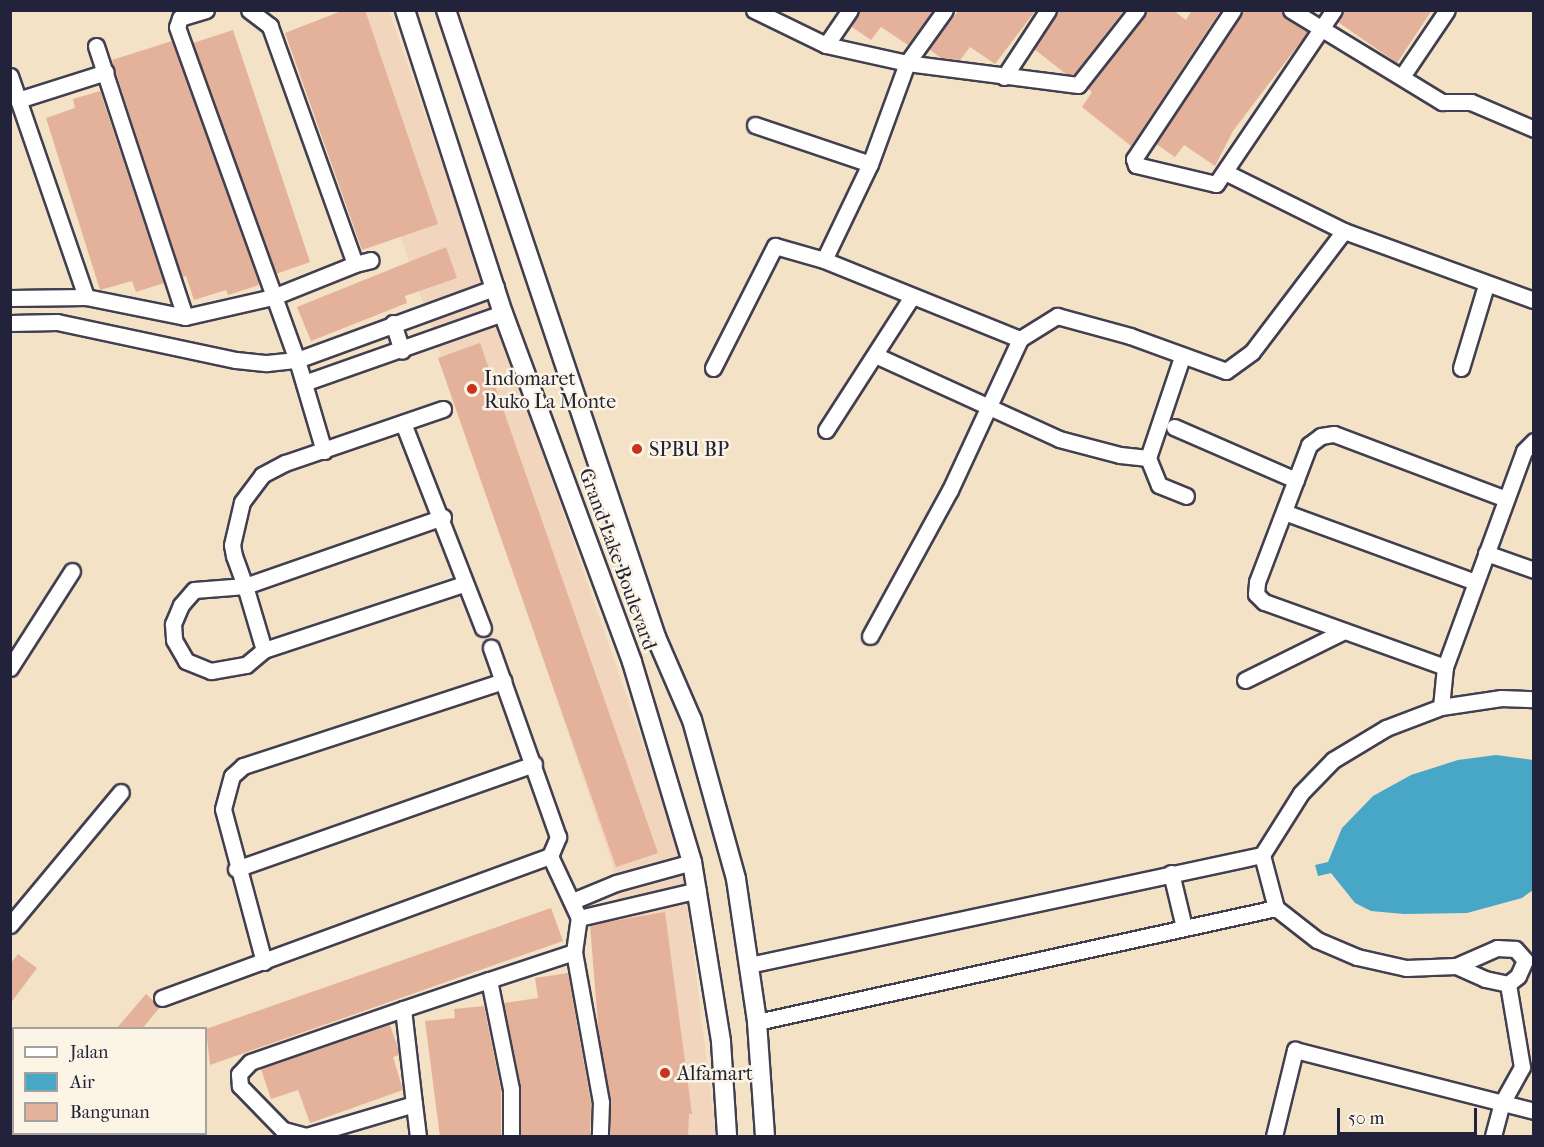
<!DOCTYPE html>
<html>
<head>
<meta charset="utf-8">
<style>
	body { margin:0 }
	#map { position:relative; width:1544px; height:1147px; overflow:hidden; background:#f3e2c5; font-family:"IM FELL French Canon",serif }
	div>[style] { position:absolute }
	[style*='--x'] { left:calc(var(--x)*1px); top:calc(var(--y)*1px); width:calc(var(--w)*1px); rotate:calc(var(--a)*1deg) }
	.built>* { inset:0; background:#f1d5bd }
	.water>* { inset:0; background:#48a6c7 }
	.building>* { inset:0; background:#e4b29b }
	.roads { filter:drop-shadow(2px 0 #413f50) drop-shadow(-2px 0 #413f50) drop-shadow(0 2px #413f50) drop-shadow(0 -2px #413f50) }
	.minor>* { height:15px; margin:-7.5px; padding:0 7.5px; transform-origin:7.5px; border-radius:7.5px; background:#fff }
	.tertiary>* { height:18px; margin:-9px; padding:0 9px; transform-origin:9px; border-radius:9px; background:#fff }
	.dots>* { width:16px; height:16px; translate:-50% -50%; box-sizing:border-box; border:3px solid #fcf5e5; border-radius:50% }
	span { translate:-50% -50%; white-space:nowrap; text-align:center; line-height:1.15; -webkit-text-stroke:5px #fcf5e5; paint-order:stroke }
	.poi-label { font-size:20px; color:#22223b }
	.left { translate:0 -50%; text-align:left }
	.street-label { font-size:20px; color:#22223b }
	.frame { position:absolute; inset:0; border:12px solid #22223b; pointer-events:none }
	.legend { position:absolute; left:12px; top:1027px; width:195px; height:108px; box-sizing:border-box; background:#fcf5e5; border:2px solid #a5a1a1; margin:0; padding:8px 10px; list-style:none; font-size:18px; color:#22223b }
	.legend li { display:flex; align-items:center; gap:12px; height:30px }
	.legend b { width:30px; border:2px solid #a5a1a1 }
	.scale { position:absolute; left:1337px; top:1108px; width:140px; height:27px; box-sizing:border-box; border:3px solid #22223b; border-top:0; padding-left:8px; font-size:18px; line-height:21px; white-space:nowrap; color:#22223b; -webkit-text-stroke:4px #fcf5e5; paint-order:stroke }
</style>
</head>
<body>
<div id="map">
	<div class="built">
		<i style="clip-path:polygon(343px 11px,389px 11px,681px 853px,716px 1136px,647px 1136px,647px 1114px,613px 866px,327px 18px)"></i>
	</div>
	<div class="water">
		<i style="clip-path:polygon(1496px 755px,1533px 760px,1533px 890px,1522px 898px,1467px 913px,1404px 914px,1371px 911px,1355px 903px,1331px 873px,1318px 876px,1315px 865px,1328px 862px,1342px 828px,1373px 796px,1411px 775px,1458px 760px)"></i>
	</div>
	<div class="building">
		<i style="clip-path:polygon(344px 10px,365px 10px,438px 224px,362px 250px,285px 33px)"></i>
		<i style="clip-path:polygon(860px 10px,928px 10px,931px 13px,908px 45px,881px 27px,871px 40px,852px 27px)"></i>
		<i style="clip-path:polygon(959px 10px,1036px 10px,995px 64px,970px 47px,960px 60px,941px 58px,929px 49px)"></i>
		<i style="clip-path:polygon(1058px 10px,1124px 10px,1074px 75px,1066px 74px,1034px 49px)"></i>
		<i style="clip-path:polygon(1147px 10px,1173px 10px,1186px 20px,1192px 10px,1220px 11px,1131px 146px,1082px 107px,1092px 92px,1088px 89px)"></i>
		<i style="clip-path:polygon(1243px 10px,1281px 10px,1286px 18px,1308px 32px,1233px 131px,1215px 166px,1184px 145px,1175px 157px,1156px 144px)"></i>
		<i style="clip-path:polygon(1344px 10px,1432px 10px,1397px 63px,1338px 22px)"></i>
		<i style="clip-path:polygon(233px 30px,310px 262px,276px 274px,193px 43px)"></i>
		<i style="clip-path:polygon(172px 41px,258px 280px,259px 285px,228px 295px,226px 290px,194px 300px,186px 276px,182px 277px,112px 60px)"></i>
		<i style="clip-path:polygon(100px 91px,164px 283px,136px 292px,132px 281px,100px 290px,46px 118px,75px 108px,73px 99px)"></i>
		<i style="clip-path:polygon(446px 247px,457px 278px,405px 296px,407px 303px,311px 341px,297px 307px)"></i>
		<i style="clip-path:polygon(480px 343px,658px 853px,616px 867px,438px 358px)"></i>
		<i style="clip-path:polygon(551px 908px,563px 941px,210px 1065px,206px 1029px)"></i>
		<i style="clip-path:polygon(665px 912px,692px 1114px,689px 1114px,688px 1137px,610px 1137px,611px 1101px,599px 1037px,590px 925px)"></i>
		<i style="clip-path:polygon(18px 954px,37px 968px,10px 1004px,10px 964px)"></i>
		<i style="clip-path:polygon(568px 973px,591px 1103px,590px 1137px,521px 1137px,521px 1087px,504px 1003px,538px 998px,535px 978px)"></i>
		<i style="clip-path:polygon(146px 994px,160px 1007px,142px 1029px,116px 1029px)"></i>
		<i style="clip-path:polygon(484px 1006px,501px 1090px,501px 1137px,440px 1137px,425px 1021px,455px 1018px,454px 1009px)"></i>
		<i style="clip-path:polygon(390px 1025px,398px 1048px,399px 1055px,393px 1057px,403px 1090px,310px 1123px,298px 1090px,271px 1099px,261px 1069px)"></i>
	</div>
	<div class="roads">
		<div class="minor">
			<i style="--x:206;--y:10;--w:27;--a:163"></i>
			<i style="--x:180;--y:18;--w:9;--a:108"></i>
			<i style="--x:177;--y:27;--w:354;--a:70.2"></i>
			<i style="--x:297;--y:360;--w:95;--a:73.5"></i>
			<i style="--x:754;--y:10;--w:80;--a:25.9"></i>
			<i style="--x:826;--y:45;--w:83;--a:12.5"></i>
			<i style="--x:907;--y:63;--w:65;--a:-54.4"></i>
			<i style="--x:1137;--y:10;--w:95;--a:128.2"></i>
			<i style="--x:1078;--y:85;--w:172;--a:-172.7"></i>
			<i style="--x:907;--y:63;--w:108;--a:110.1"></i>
			<i style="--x:870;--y:164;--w:106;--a:115.6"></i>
			<i style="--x:824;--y:260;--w:211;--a:22"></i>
			<i style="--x:1020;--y:339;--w:44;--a:-31.9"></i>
			<i style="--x:1057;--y:316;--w:76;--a:15.3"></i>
			<i style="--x:1130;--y:336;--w:102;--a:20"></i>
			<i style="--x:1226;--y:371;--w:32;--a:-36"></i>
			<i style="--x:1252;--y:352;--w:152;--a:-52.8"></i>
			<i style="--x:1344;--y:231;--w:202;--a:20"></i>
			<i style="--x:1233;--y:10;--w:179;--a:123.6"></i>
			<i style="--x:1134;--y:159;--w:6;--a:72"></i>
			<i style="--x:1136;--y:165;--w:82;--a:13.4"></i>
			<i style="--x:1216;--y:184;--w:210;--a:-55.9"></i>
			<i style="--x:1291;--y:10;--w:177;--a:31.4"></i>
			<i style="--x:1442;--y:102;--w:29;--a:0"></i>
			<i style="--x:1471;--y:102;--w:69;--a:23.2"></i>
			<i style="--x:826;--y:45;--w:42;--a:-55.6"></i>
			<i style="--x:96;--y:46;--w:285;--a:71.8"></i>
			<i style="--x:185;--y:317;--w:90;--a:-12.8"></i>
			<i style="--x:273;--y:297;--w:88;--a:-21.9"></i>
			<i style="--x:355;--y:264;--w:253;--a:-109.7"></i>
			<i style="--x:270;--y:26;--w:26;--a:-143"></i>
			<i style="--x:1403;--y:75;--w:78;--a:-55.9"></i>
			<i style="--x:10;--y:76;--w:234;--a:71"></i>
			<i style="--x:1004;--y:77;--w:80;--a:-56.7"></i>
			<i style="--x:18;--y:100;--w:92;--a:-17.7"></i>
			<i style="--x:755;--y:125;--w:121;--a:18.7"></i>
			<i style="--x:1227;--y:173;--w:131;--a:26.4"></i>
			<i style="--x:355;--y:264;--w:16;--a:-14"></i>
			<i style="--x:10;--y:298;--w:76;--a:-0.8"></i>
			<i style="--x:86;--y:297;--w:101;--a:11.4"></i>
			<i style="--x:10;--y:323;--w:47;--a:-1.2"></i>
			<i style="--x:57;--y:322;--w:183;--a:12"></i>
			<i style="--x:236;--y:360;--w:31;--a:6"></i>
			<i style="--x:267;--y:363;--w:30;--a:-6"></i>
			<i style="--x:297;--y:360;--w:212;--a:-20.1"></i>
			<i style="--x:393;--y:323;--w:29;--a:72"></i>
			<i style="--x:875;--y:355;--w:202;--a:24.5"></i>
			<i style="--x:1059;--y:439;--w:63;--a:14.7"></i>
			<i style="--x:1120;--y:455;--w:28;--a:6"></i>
			<i style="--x:1182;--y:357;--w:107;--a:108.6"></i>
			<i style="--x:1148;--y:458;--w:29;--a:68"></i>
			<i style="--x:1159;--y:485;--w:29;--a:22"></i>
			<i style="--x:713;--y:368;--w:137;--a:-63.1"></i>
			<i style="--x:775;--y:246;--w:51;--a:15.9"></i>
			<i style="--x:1461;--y:368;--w:87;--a:-73.2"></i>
			<i style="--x:304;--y:383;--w:211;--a:-19.4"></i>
			<i style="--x:403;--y:423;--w:220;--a:68.7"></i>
			<i style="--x:1174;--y:427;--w:133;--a:23.5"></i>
			<i style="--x:826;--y:430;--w:157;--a:-57.2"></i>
			<i style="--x:1284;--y:512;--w:203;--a:20.1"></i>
			<i style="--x:443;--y:517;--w:210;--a:160.8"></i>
			<i style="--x:245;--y:586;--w:51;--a:175.5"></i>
			<i style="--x:194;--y:590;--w:20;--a:131"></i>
			<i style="--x:181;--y:605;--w:21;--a:113"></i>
			<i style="--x:173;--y:624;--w:16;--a:86"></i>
			<i style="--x:174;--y:640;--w:24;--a:60"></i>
			<i style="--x:186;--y:661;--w:27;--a:22"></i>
			<i style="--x:211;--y:671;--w:36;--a:-10"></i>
			<i style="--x:246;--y:665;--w:23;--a:-40"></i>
			<i style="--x:264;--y:650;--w:67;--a:-106.5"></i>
			<i style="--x:245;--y:586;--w:32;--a:-110"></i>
			<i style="--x:234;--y:556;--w:11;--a:-100"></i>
			<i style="--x:232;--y:545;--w:44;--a:-76.9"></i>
			<i style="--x:242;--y:502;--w:34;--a:-53"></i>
			<i style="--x:262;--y:475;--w:26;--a:-28"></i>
			<i style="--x:285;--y:463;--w:167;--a:-18.9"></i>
			<i style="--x:1486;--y:553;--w:51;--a:19.5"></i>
			<i style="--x:870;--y:636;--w:166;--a:-61.3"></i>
			<i style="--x:950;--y:490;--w:166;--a:-65.1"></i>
			<i style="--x:264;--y:650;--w:211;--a:-18.3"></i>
			<i style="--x:1445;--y:667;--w:192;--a:-160.2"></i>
			<i style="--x:1264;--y:602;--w:11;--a:-135"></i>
			<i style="--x:1256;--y:594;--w:12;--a:-85"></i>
			<i style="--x:1257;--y:582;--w:147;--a:-69.2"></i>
			<i style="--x:1309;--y:445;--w:15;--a:-37"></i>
			<i style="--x:1321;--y:436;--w:13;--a:-9"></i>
			<i style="--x:1334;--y:434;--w:184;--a:20.7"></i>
			<i style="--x:10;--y:668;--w:115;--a:-57.4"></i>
			<i style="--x:1245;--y:680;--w:110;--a:-26.3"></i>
			<i style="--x:1441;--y:707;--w:40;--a:-84.3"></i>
			<i style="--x:1445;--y:667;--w:230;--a:-69.9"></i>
			<i style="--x:1524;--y:451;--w:14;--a:-45"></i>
			<i style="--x:236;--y:869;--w:316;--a:-19.4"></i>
			<i style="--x:1171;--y:873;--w:56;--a:76.5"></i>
			<i style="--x:575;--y:900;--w:44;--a:-22.5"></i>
			<i style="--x:616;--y:883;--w:79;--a:-15.4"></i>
			<i style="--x:579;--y:918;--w:122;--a:-13.2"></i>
			<i style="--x:10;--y:925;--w:173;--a:-50.2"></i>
			<i style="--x:574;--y:952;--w:152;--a:79.8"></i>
			<i style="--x:601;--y:1102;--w:34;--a:92"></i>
			<i style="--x:264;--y:962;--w:158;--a:-105"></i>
			<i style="--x:223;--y:809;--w:34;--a:-75"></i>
			<i style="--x:232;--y:776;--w:15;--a:-42"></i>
			<i style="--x:243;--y:766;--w:274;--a:-18.1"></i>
			<i style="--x:749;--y:965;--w:525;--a:-12.1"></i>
			<i style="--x:1456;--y:966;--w:32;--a:24"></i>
			<i style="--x:1485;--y:979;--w:24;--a:12"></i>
			<i style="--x:1508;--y:984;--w:13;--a:-39"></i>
			<i style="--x:1518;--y:976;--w:17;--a:-66"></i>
			<i style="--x:1525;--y:960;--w:15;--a:-132"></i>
			<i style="--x:1515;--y:949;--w:18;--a:-177"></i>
			<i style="--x:1497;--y:948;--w:45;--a:156.3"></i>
			<i style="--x:1456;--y:966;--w:50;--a:177.7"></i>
			<i style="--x:1406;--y:968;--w:50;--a:-167.3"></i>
			<i style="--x:1357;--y:957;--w:43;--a:-157"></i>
			<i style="--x:1317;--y:940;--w:52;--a:-142"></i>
			<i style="--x:1276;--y:908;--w:55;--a:-104.8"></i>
			<i style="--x:1262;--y:855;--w:73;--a:-57.8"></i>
			<i style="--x:1301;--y:793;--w:46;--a:-45.9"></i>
			<i style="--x:1333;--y:760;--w:62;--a:-31.1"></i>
			<i style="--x:1386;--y:728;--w:59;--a:-20.9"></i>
			<i style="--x:1441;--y:707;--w:61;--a:-8.5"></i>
			<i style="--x:1501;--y:698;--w:33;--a:2"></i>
			<i style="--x:489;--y:980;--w:111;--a:78.6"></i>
			<i style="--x:511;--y:1089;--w:47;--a:90"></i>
			<i style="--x:162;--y:998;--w:413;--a:-20.1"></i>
			<i style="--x:550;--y:856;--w:21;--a:-67"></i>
			<i style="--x:558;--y:837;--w:201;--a:-109.5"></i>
			<i style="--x:403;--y:1009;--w:96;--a:83.4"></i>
			<i style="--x:414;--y:1104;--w:113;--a:163.5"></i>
			<i style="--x:306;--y:1136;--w:24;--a:-165"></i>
			<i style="--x:283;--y:1130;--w:62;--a:-134.3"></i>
			<i style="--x:240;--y:1086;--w:12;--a:-95"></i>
			<i style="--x:239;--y:1074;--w:16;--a:-47"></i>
			<i style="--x:250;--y:1062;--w:162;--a:-19.1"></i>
			<i style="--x:403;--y:1009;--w:91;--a:-18.6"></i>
			<i style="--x:489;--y:980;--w:89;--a:-18.2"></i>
			<i style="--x:574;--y:952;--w:34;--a:-82"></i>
			<i style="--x:579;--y:918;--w:68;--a:-115.1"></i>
			<i style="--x:757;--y:1022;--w:531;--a:-12.39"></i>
			<i style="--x:10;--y:1044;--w:6;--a:45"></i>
			<i style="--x:414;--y:1104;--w:32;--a:83"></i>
			<i style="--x:83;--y:1134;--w:3;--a:45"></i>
			<i style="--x:1274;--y:1136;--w:89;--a:-76.3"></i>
			<i style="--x:1295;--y:1050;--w:247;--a:14.3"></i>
			<i style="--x:1493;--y:1136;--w:34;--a:-75"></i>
			<i style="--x:1502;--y:1103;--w:41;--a:-60.9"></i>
			<i style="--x:1522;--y:1067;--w:84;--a:-99.6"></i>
		</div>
		<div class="tertiary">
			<i style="--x:405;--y:10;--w:318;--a:72.1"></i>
			<i style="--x:503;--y:313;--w:372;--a:69.7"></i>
			<i style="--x:632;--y:662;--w:209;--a:73.3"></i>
			<i style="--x:692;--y:862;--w:182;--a:80.8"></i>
			<i style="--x:721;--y:1042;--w:94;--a:86.3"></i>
			<i style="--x:446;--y:10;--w:661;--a:71.48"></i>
			<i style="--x:656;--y:637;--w:90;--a:66.6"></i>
			<i style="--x:692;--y:720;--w:165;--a:74.5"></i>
			<i style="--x:736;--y:879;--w:145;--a:81.6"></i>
			<i style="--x:757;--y:1022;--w:114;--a:86"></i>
		</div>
	</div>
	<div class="dots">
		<i style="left:472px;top:389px;background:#c8321e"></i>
		<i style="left:637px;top:449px;background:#c8321e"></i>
		<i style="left:665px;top:1073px;background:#c8321e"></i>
	</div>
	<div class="poi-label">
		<span class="left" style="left:484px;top:390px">Indomaret<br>Ruko La Monte</span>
		<span class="left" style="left:649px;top:449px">SPBU BP</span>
		<span class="left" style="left:677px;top:1073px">Alfamart</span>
	</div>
	<div class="street-label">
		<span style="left:618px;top:559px;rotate:70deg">Grand Lake Boulevard</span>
	</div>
	<div class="frame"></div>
	<ul class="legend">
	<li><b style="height:8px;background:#fff"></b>Jalan</li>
	<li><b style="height:16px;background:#48a6c7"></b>Air</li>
	<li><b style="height:16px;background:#e4b29b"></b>Bangunan</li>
	</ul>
	<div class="scale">50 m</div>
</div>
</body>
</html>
